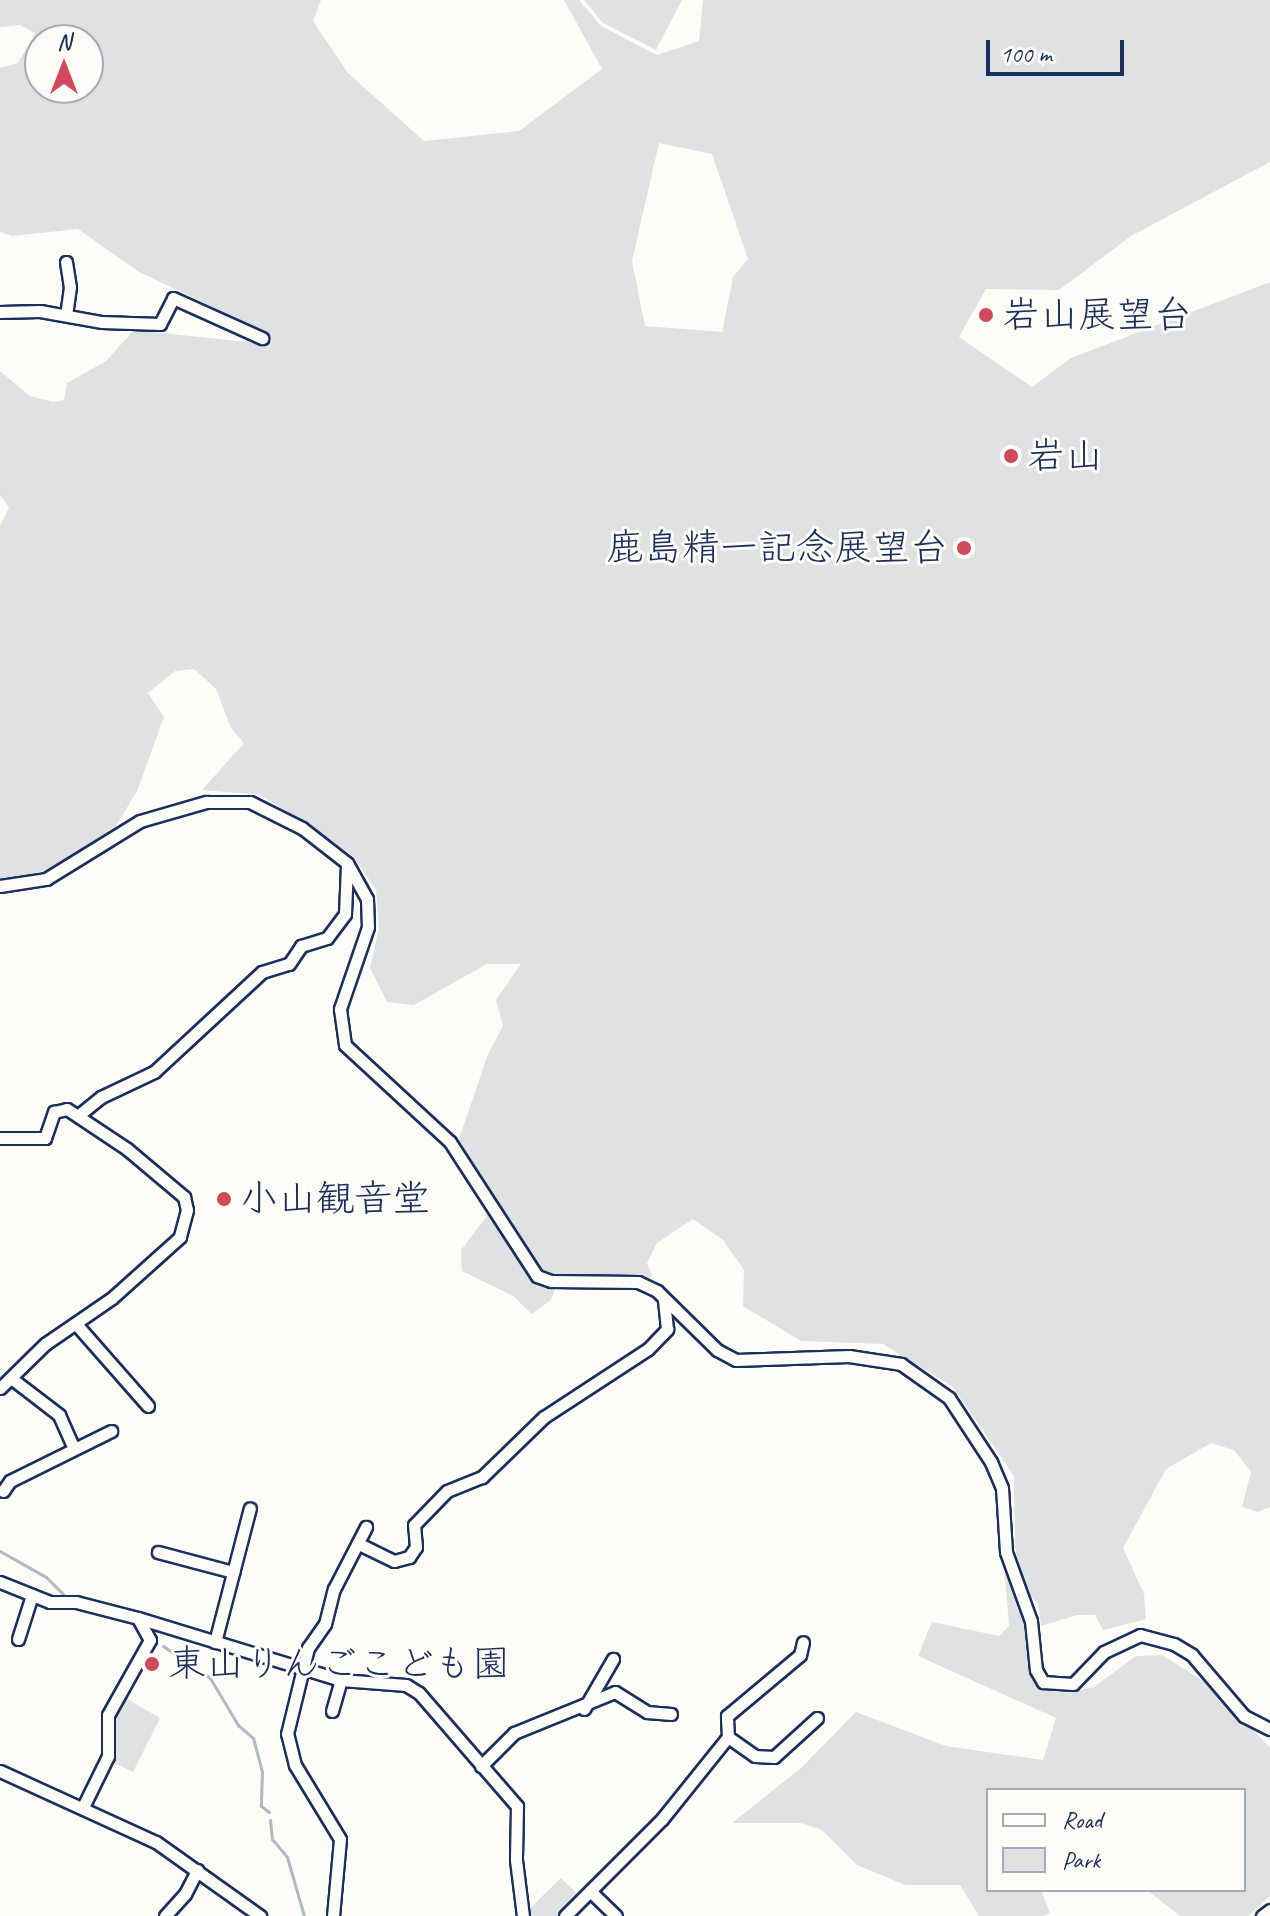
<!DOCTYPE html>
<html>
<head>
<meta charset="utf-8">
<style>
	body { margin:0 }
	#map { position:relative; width:1270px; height:1916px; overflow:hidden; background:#fdfcf7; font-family:Caveat,"Klee One",sans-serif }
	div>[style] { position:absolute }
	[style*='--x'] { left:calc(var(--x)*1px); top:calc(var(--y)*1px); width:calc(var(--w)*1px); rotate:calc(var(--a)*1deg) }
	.green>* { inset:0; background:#e0e1e3 }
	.stream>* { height:3px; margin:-1.5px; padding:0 1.5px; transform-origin:1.5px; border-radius:1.5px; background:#b3b8c5 }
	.roads { filter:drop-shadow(2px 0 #1b2f5e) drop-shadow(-2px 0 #1b2f5e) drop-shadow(0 2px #1b2f5e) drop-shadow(0 -2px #1b2f5e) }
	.street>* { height:11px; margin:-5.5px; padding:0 5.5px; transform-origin:5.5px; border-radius:5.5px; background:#fdfcf7 }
	.dots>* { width:22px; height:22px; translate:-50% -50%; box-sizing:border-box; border:4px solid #fdfcf7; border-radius:50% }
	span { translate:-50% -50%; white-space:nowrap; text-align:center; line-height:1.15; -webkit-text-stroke:6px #fdfcf7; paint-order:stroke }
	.poi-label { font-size:38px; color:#1b2f5e }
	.left { translate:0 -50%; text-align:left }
	.right { translate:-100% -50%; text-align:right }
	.legend { position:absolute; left:986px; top:1788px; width:260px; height:104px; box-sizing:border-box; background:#fdfcf7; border:2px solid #a3aaba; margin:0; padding:10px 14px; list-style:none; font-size:24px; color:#1b2f5e }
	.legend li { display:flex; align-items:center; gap:16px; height:40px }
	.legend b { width:40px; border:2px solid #a3aaba }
	.north { position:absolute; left:24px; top:24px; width:80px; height:80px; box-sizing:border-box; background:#fdfcf7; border:2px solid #a3aaba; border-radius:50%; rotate:0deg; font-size:22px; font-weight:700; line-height:32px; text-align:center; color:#1b2f5e }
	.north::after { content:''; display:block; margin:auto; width:28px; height:36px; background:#d1495b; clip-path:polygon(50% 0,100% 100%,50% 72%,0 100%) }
	.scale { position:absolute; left:986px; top:40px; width:138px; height:36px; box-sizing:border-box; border:4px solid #1b2f5e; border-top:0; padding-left:10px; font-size:24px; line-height:28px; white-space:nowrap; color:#1b2f5e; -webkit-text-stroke:6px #fdfcf7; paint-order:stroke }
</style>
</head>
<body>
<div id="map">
	<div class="green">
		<i style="clip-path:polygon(evenodd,0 0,321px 0,313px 21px,348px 73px,424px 141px,519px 131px,602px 69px,564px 0,579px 0,601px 26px,657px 55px,699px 41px,703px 0,1270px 0,1270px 162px,1131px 236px,1059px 290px,986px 289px,959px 337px,1032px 387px,1071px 358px,1270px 282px,1270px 1507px,1258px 1512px,1242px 1507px,1251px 1472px,1234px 1450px,1211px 1443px,1166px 1469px,1123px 1548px,1144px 1594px,1146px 1619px,1103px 1630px,1095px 1615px,1077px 1615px,1041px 1626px,1038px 1603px,1023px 1590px,1015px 1546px,1014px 1476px,952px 1386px,883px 1344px,801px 1341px,743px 1306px,744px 1270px,723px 1240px,693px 1219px,657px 1243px,647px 1263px,652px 1276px,642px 1285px,558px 1281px,551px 1300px,532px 1314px,513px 1296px,462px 1271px,461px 1250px,496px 1204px,456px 1148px,488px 1054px,503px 1026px,496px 1000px,521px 964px,487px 964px,414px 1005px,387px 1002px,370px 968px,379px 928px,376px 890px,353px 856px,261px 795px,202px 790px,244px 743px,231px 728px,216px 689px,194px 669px,175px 671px,148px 693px,164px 717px,137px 791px,116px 826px,56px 868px,0 882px,0 526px,9px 507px,0 495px,0 371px,30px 396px,53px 402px,64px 400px,67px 383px,106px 361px,134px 330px,266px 344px,270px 334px,139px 272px,78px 229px,12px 236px,0 232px,0 68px,18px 63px,35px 33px,20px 25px,0 27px,0 0,40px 40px,88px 40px,88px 88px,40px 88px,40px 40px,0 0,659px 143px,712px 154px,748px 259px,733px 277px,722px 332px,645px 326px,632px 261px,659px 143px)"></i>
		<i style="clip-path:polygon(584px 0,682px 0,656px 50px,603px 23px)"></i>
		<i style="clip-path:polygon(1001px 1526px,1028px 1620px,1031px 1675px,1040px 1688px,1066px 1693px,1094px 1687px,1136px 1656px,1162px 1655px,1213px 1687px,1270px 1748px,1270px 1896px,1248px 1916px,1180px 1916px,1147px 1890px,1244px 1890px,1244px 1790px,988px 1790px,988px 1890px,1041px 1890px,1050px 1913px,1042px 1916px,979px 1916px,960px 1885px,905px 1885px,857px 1865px,822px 1830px,801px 1823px,732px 1823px,801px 1768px,856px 1712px,946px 1746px,1043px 1760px,1056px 1718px,918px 1656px,932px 1622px,999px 1636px,1009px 1626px)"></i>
		<i style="clip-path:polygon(124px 1697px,160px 1718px,133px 1772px,110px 1761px,113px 1716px)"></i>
		<i style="clip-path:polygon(561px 1878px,579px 1896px,560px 1916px,529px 1916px,528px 1910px)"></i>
	</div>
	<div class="stream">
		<i style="--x:0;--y:1551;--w:53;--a:29.5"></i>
		<i style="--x:46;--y:1577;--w:25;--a:45"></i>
		<i style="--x:163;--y:1646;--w:57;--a:34.2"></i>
		<i style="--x:210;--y:1678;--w:55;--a:59.2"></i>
		<i style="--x:238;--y:1725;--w:20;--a:41"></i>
		<i style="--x:253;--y:1738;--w:35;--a:75"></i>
		<i style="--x:262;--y:1772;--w:34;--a:92"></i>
		<i style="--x:261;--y:1806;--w:10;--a:37"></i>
		<i style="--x:270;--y:1820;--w:19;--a:84"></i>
		<i style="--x:272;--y:1839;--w:23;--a:50"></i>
		<i style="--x:287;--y:1857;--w:61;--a:73.9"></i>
	</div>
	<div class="roads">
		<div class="street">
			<i style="--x:66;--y:262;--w:25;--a:81"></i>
			<i style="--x:70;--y:287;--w:28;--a:98"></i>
			<i style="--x:0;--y:312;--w:40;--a:-1.4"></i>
			<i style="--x:40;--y:311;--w:63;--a:10.1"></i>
			<i style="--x:102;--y:322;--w:58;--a:2"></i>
			<i style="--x:160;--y:324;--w:29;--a:-63"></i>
			<i style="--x:173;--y:298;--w:98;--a:24.2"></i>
			<i style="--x:0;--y:886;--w:47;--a:-8.7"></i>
			<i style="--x:46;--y:879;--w:110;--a:-31.7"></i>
			<i style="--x:140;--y:821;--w:69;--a:-16.1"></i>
			<i style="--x:206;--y:802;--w:44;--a:0"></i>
			<i style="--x:250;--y:802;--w:58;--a:26.6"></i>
			<i style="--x:302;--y:828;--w:57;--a:37.9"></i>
			<i style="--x:347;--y:863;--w:41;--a:60.9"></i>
			<i style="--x:367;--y:899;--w:28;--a:88"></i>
			<i style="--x:368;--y:927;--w:87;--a:108.9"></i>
			<i style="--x:340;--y:1009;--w:36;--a:82"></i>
			<i style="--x:345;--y:1045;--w:143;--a:42.7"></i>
			<i style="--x:450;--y:1142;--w:160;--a:57"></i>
			<i style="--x:537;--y:1276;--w:15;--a:20"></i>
			<i style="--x:551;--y:1281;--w:87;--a:0.7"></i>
			<i style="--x:638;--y:1282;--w:21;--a:25"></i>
			<i style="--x:657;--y:1291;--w:84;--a:44.5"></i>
			<i style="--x:717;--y:1350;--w:21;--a:28"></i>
			<i style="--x:736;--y:1360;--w:113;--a:-2"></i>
			<i style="--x:849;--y:1356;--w:53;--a:8.7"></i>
			<i style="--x:901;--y:1364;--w:59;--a:35.3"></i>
			<i style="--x:949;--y:1398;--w:77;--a:56.7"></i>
			<i style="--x:991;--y:1462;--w:28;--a:67"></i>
			<i style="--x:1002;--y:1488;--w:64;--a:86.4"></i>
			<i style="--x:1006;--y:1552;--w:73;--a:70.1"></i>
			<i style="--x:1031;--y:1621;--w:49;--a:84.2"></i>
			<i style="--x:1036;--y:1670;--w:14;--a:60"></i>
			<i style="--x:1043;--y:1682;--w:30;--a:4"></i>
			<i style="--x:1073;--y:1684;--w:45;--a:-45.9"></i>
			<i style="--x:1104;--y:1652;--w:40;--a:-25"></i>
			<i style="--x:1140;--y:1635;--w:35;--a:15"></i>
			<i style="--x:1174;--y:1644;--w:21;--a:31"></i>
			<i style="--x:1192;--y:1655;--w:80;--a:49.6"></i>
			<i style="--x:1244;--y:1716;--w:29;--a:27"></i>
			<i style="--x:80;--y:1114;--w:27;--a:-39"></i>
			<i style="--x:101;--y:1097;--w:59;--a:-25.3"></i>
			<i style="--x:154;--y:1072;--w:147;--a:-42.8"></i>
			<i style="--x:262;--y:972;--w:28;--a:-17"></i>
			<i style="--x:289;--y:964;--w:22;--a:-56"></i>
			<i style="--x:301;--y:946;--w:27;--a:-17"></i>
			<i style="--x:327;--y:938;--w:30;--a:-53"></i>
			<i style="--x:345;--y:914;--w:49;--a:-87.7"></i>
			<i style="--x:0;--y:1138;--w:45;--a:0"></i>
			<i style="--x:45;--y:1138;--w:28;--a:-71"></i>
			<i style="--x:54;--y:1112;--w:13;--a:-13"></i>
			<i style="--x:67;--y:1109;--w:72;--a:33.7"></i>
			<i style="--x:127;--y:1149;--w:75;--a:40.1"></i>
			<i style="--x:184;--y:1197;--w:13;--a:77"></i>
			<i style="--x:187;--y:1210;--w:28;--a:105"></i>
			<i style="--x:180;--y:1237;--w:91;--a:138.1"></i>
			<i style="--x:112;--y:1298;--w:81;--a:145.5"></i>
			<i style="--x:45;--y:1344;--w:63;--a:135.6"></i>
			<i style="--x:76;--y:1324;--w:109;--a:48.7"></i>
			<i style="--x:11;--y:1378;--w:61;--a:37.6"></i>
			<i style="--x:59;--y:1415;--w:35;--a:66"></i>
			<i style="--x:3;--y:1491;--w:12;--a:-55"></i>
			<i style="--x:10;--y:1481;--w:113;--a:-26.3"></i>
			<i style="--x:359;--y:1544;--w:39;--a:26"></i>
			<i style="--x:394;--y:1561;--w:16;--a:-15"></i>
			<i style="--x:409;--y:1557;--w:12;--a:-55"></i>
			<i style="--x:416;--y:1547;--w:22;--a:-95"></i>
			<i style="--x:414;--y:1525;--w:47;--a:-45.9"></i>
			<i style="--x:447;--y:1491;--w:38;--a:-22"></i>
			<i style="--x:482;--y:1477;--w:86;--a:-44.1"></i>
			<i style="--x:544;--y:1417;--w:124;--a:-33.2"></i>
			<i style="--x:648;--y:1349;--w:28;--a:-46"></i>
			<i style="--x:667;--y:1329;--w:30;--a:-96"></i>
			<i style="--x:158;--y:1552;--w:78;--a:14.9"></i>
			<i style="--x:0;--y:1582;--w:54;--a:21.8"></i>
			<i style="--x:50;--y:1602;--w:26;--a:0"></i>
			<i style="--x:76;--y:1602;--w:64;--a:14.5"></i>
			<i style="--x:138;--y:1618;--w:212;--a:17"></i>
			<i style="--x:341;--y:1680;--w:65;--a:4.4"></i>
			<i style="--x:406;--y:1685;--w:15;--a:32"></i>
			<i style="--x:419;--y:1693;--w:150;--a:49.1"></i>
			<i style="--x:517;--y:1806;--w:54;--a:91.1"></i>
			<i style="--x:516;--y:1860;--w:56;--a:82.9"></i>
			<i style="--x:18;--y:1639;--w:46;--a:-72.3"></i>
			<i style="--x:215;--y:1642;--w:138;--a:-75.4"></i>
			<i style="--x:584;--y:1709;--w:58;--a:-59.9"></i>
			<i style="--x:332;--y:1711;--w:32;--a:-74"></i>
			<i style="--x:728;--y:1737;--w:33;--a:35"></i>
			<i style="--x:755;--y:1756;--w:19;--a:3"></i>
			<i style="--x:774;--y:1757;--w:58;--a:-42.2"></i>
			<i style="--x:481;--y:1766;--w:47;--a:-45"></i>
			<i style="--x:514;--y:1733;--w:109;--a:-22.1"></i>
			<i style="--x:615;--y:1692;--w:38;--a:32"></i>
			<i style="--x:647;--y:1712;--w:24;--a:5"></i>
			<i style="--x:0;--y:1771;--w:171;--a:24.5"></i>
			<i style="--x:156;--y:1842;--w:128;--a:35.4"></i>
			<i style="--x:83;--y:1807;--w:57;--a:-63.9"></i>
			<i style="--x:108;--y:1756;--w:41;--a:-90"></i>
			<i style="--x:108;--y:1715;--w:86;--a:-60.8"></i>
			<i style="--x:150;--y:1640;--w:25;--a:-119"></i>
			<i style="--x:590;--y:1891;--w:36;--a:44"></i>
			<i style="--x:165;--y:1916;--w:30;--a:-48"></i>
			<i style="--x:185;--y:1894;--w:27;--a:-63"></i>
			<i style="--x:333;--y:1916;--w:77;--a:-84.8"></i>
			<i style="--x:340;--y:1839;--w:87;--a:-121.3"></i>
			<i style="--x:295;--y:1765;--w:32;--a:-104"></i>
			<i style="--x:287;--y:1734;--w:89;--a:-76.3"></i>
			<i style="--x:308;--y:1648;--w:29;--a:-55"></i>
			<i style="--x:325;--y:1624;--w:36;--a:-76"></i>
			<i style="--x:334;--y:1589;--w:70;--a:-62.7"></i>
			<i style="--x:565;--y:1916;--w:137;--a:-45"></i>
			<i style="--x:662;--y:1819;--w:105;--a:-51.2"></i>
			<i style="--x:728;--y:1737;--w:21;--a:-93"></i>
			<i style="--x:727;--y:1716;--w:95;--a:-39.9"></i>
			<i style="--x:800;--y:1655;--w:13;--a:-77"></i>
			<i style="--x:1262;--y:1916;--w:10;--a:-37"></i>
		</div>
	</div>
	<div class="dots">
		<i style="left:986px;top:315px;background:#d1495b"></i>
		<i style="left:1011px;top:456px;background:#d1495b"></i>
		<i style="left:964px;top:548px;background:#d1495b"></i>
		<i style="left:224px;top:1199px;background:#d1495b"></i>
		<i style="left:152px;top:1664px;background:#d1495b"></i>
	</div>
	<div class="poi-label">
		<span class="left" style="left:1002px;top:315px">岩山展望台</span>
		<span class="left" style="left:1027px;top:456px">岩山</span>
		<span class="right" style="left:948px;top:548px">鹿島精一記念展望台</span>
		<span class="left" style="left:240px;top:1199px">小山観音堂</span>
		<span class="left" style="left:168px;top:1664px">東山りんごこども園</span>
	</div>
	<ul class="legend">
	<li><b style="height:10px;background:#fdfcf7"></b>Road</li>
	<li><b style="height:22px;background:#e0e1e3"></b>Park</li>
	</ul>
	<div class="north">N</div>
	<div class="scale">100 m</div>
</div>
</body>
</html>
